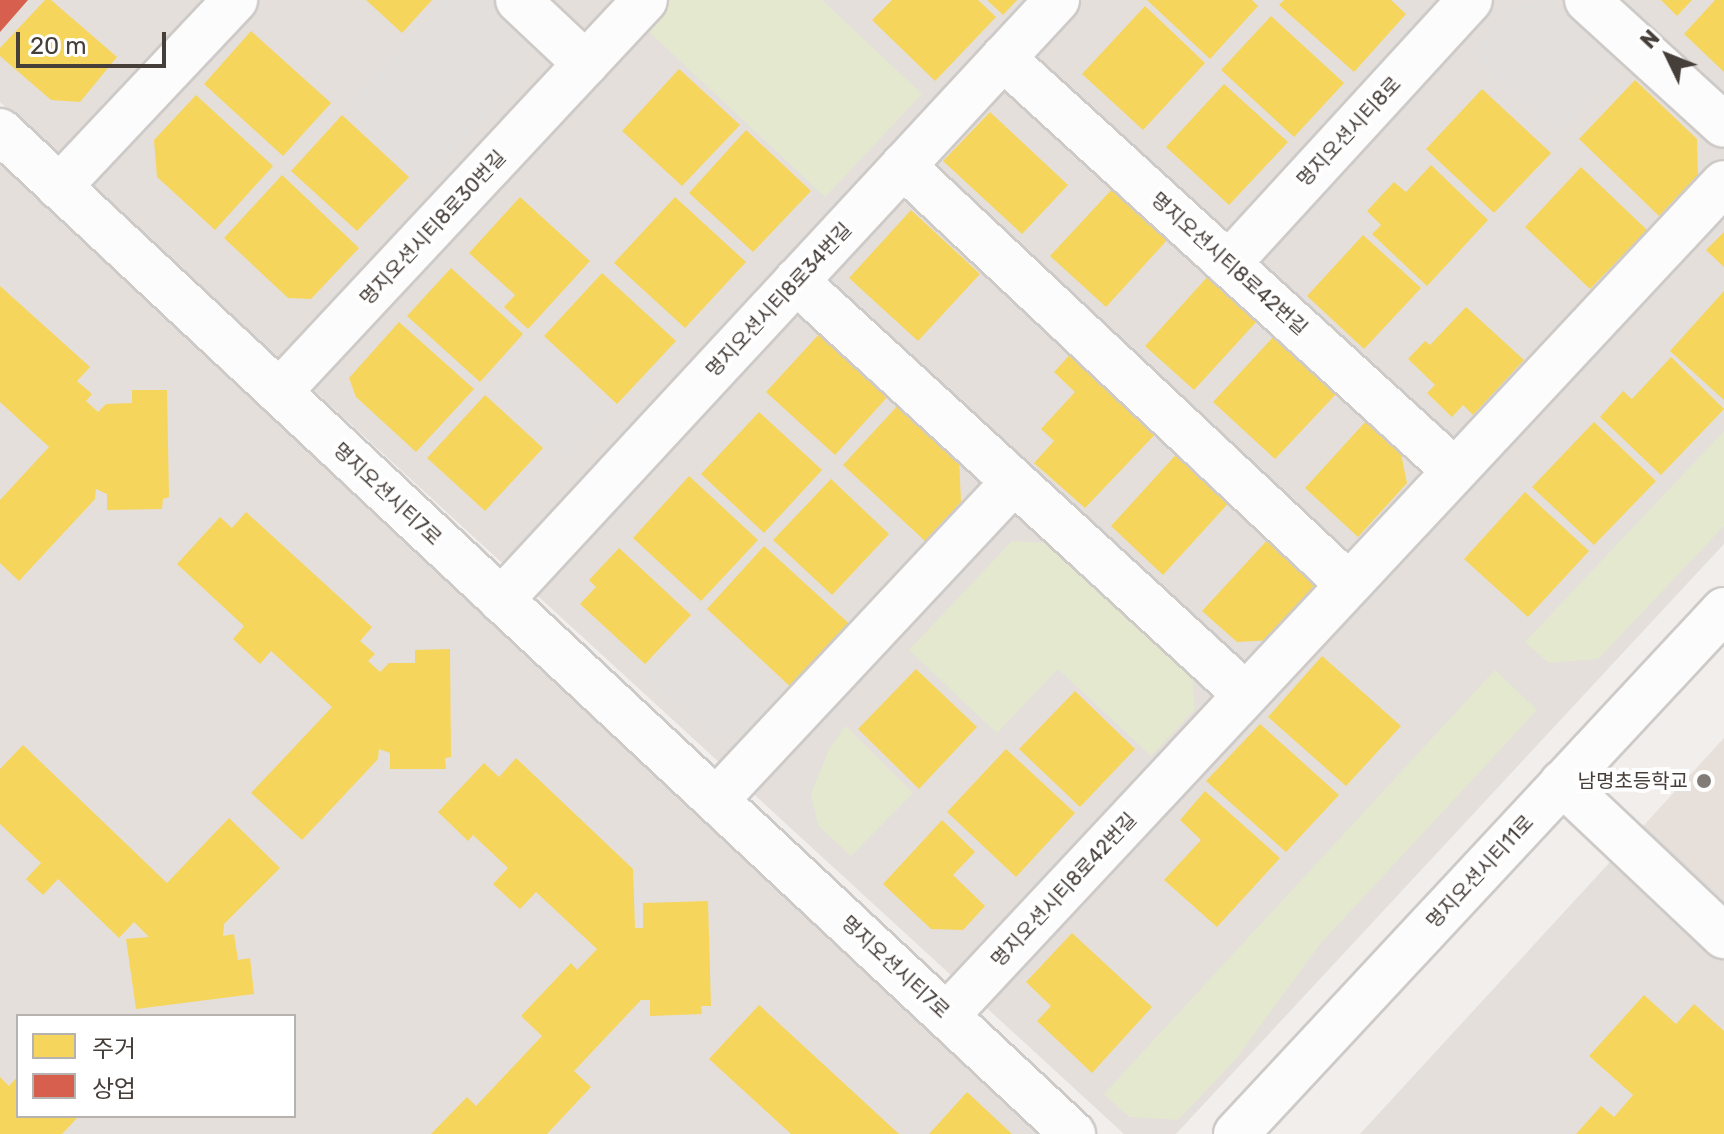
<!DOCTYPE html>
<html>
<head>
<meta charset="utf-8">
<style>
	body { margin:0 }
	#map { position:relative; width:1724px; height:1134px; overflow:hidden; background:#f1eeec; font-family:Rubik,"Noto Sans KR",sans-serif }
	div>[style] { position:absolute }
	[style*='--x'] { left:calc(var(--x)*1px); top:calc(var(--y)*1px); width:calc(var(--w)*1px); rotate:calc(var(--a)*1deg) }
	.residential>* { inset:0; background:#e4dfdb }
	.education>* { inset:0; background:#e7dfd9 }
	.green>* { inset:0; background:#e4e8cf }
	.parking>* { inset:0; background:#e2dfdd }
	.homes>* { inset:0; background:#f6d55c }
	.shops>* { inset:0; background:#d6604d }
	.roads { filter:drop-shadow(2px 0 #cdcac8) drop-shadow(-2px 0 #cdcac8) drop-shadow(0 2px #cdcac8) drop-shadow(0 -2px #cdcac8) }
	.minor>* { height:44px; margin:-22px; padding:0 22px; transform-origin:22px; border-radius:22px; background:#fdfcfc }
	.dots>* { width:22px; height:22px; translate:-50% -50%; box-sizing:border-box; border:4px solid #fff; border-radius:50% }
	span { translate:-50% -50%; white-space:nowrap; text-align:center; line-height:1.15; -webkit-text-stroke:8px #fff; paint-order:stroke }
	.street-label { font-size:20px; color:#463e39 }
	.poi-label { font-size:20px; color:#463e39 }
	.right { translate:-100% -50%; text-align:right }
	.legend { position:absolute; left:16px; top:1014px; width:280px; height:104px; box-sizing:border-box; background:#fff; border:2px solid #b5b2b0; margin:0; padding:10px 14px; list-style:none; font-size:24px; color:#463e39 }
	.legend li { display:flex; align-items:center; gap:16px; height:40px }
	.legend b { width:40px; border:2px solid #b5b2b0 }
	.north { position:absolute; left:1628px; top:16px; width:80px; height:80px; -webkit-text-stroke:6px #fff; paint-order:stroke; rotate:313deg; font-size:22px; font-weight:700; line-height:32px; text-align:center; color:#463e39 }
	.north::after { content:''; display:block; margin:auto; width:28px; height:36px; background:#463e39; clip-path:polygon(50% 0,100% 100%,50% 72%,0 100%) }
	.scale { position:absolute; left:16px; top:32px; width:150px; height:36px; box-sizing:border-box; border:4px solid #463e39; border-top:0; padding-left:10px; font-size:24px; line-height:28px; white-space:nowrap; color:#463e39; -webkit-text-stroke:6px #fff; paint-order:stroke }
</style>
</head>
<body>
<div id="map">
	<div class="residential">
		<i style="clip-path:polygon(0 0,1724px 0,1724px 544px,1176px 1134px,1124px 1134px,0 102px)"></i>
		<i style="clip-path:polygon(evenodd,0 159px,1041px 1134px,0 1134px,0 159px,18px 1016px,294px 1016px,294px 1116px,18px 1116px,18px 1016px)"></i>
		<i style="clip-path:polygon(1645px 824px,1724px 897px,1724px 1134px,1360px 1134px)"></i>
	</div>
	<div class="education">
		<i style="clip-path:polygon(1724px 738px,1724px 897px,1645px 824px)"></i>
	</div>
	<div class="green">
		<i style="clip-path:polygon(671px 0,822px 0,922px 94px,825px 197px,645px 28px)"></i>
		<i style="clip-path:polygon(1724px 431px,1724px 526px,1598px 659px,1549px 663px,1525px 642px)"></i>
		<i style="clip-path:polygon(1012px 541px,1057px 544px,1191px 665px,1195px 709px,1151px 756px,1058px 669px,997px 733px,909px 650px)"></i>
		<i style="clip-path:polygon(1495px 670px,1537px 710px,1320px 944px,1236px 1059px,1178px 1120px,1129px 1117px,1104px 1094px)"></i>
		<i style="clip-path:polygon(846px 726px,913px 793px,851px 856px,818px 825px,811px 794px,830px 747px)"></i>
	</div>
	<div class="parking">
		<i style="clip-path:polygon(444px 0,492px 0,524px 29px,525px 73px,425px 183px,345px 110px)"></i>
		<i style="clip-path:polygon(1552px 0,1621px 66px,1558px 133px,1471px 52px,1516px 4px)"></i>
		<i style="clip-path:polygon(537px 341px,611px 410px,564px 461px,489px 392px)"></i>
		<i style="clip-path:polygon(700px 613px,788px 699px,759px 729px,713px 737px,644px 672px)"></i>
	</div>
	<div class="homes">
		<i style="clip-path:polygon(45px 0,51px 0,117px 57px,80px 102px,51px 100px,0 56px,0 48px)"></i>
		<i style="clip-path:polygon(366px 0,432px 0,402px 33px)"></i>
		<i style="clip-path:polygon(892px 0,978px 0,996px 17px,935px 81px,872px 20px)"></i>
		<i style="clip-path:polygon(987px 0,1017px 0,1003px 15px)"></i>
		<i style="clip-path:polygon(1147px 0,1252px 0,1258px 6px,1210px 59px)"></i>
		<i style="clip-path:polygon(1284px 0,1391px 0,1406px 14px,1354px 72px,1279px 5px)"></i>
		<i style="clip-path:polygon(1661px 0,1692px 0,1677px 16px)"></i>
		<i style="clip-path:polygon(1715px 0,1724px 0,1724px 72px,1684px 34px)"></i>
		<i style="clip-path:polygon(1145px 6px,1205px 63px,1143px 130px,1082px 74px)"></i>
		<i style="clip-path:polygon(1271px 16px,1344px 83px,1294px 137px,1221px 70px)"></i>
		<i style="clip-path:polygon(251px 31px,331px 103px,283px 156px,204px 84px)"></i>
		<i style="clip-path:polygon(679px 69px,740px 125px,682px 186px,622px 131px)"></i>
		<i style="clip-path:polygon(1635px 80px,1697px 139px,1698px 175px,1659px 216px,1579px 139px)"></i>
		<i style="clip-path:polygon(1224px 84px,1288px 142px,1229px 205px,1166px 147px)"></i>
		<i style="clip-path:polygon(1482px 89px,1551px 153px,1494px 213px,1426px 149px)"></i>
		<i style="clip-path:polygon(196px 95px,273px 166px,215px 230px,157px 177px,154px 140px)"></i>
		<i style="clip-path:polygon(990px 112px,1068px 185px,1022px 234px,943px 161px)"></i>
		<i style="clip-path:polygon(342px 115px,409px 177px,357px 231px,291px 171px)"></i>
		<i style="clip-path:polygon(746px 130px,811px 191px,753px 252px,689px 193px)"></i>
		<i style="clip-path:polygon(1431px 165px,1488px 220px,1427px 286px,1372px 234px,1381px 225px,1367px 211px,1394px 182px,1406px 192px)"></i>
		<i style="clip-path:polygon(1581px 167px,1647px 230px,1590px 289px,1525px 227px)"></i>
		<i style="clip-path:polygon(282px 175px,359px 248px,311px 299px,288px 298px,224px 238px)"></i>
		<i style="clip-path:polygon(1114px 187px,1169px 238px,1106px 307px,1050px 256px)"></i>
		<i style="clip-path:polygon(520px 197px,590px 261px,528px 329px,504px 307px,515px 295px,469px 253px)"></i>
		<i style="clip-path:polygon(675px 197px,746px 262px,685px 328px,614px 263px)"></i>
		<i style="clip-path:polygon(911px 210px,980px 274px,918px 341px,849px 278px)"></i>
		<i style="clip-path:polygon(1724px 232px,1724px 267px,1706px 250px)"></i>
		<i style="clip-path:polygon(1363px 235px,1421px 288px,1364px 349px,1307px 296px)"></i>
		<i style="clip-path:polygon(451px 268px,523px 334px,480px 382px,407px 316px)"></i>
		<i style="clip-path:polygon(602px 273px,676px 341px,617px 404px,544px 336px)"></i>
		<i style="clip-path:polygon(1209px 275px,1258px 320px,1194px 390px,1145px 346px)"></i>
		<i style="clip-path:polygon(0 286px,90px 367px,77px 381px,92px 394px,86px 401px,98px 412px,106px 404px,132px 403px,132px 390px,167px 390px,169px 497px,163px 499px,162px 509px,107px 510px,107px 494px,96px 489px,95px 499px,19px 581px,0 563px,0 500px,49px 447px,0 402px)"></i>
		<i style="clip-path:polygon(1724px 291px,1724px 400px,1670px 351px)"></i>
		<i style="clip-path:polygon(1466px 307px,1524px 360px,1473px 415px,1463px 405px,1452px 417px,1427px 393px,1435px 385px,1408px 359px,1425px 341px,1430px 345px)"></i>
		<i style="clip-path:polygon(399px 322px,474px 389px,416px 452px,356px 397px,349px 378px)"></i>
		<i style="clip-path:polygon(821px 332px,889px 395px,835px 455px,766px 392px)"></i>
		<i style="clip-path:polygon(1274px 336px,1337px 393px,1275px 459px,1213px 402px)"></i>
		<i style="clip-path:polygon(1076px 348px,1161px 428px,1085px 508px,1034px 463px,1054px 441px,1041px 429px,1075px 392px,1054px 372px)"></i>
		<i style="clip-path:polygon(1671px 357px,1724px 409px,1661px 475px,1600px 417px,1623px 391px,1632px 399px)"></i>
		<i style="clip-path:polygon(485px 395px,543px 448px,485px 511px,427px 458px)"></i>
		<i style="clip-path:polygon(900px 403px,959px 457px,961px 502px,925px 541px,843px 465px)"></i>
		<i style="clip-path:polygon(759px 412px,822px 470px,764px 533px,701px 474px)"></i>
		<i style="clip-path:polygon(1366px 421px,1401px 454px,1407px 483px,1358px 537px,1305px 488px)"></i>
		<i style="clip-path:polygon(1594px 422px,1656px 481px,1594px 545px,1532px 487px)"></i>
		<i style="clip-path:polygon(1182px 448px,1234px 497px,1163px 575px,1111px 526px)"></i>
		<i style="clip-path:polygon(689px 476px,758px 540px,701px 601px,633px 538px)"></i>
		<i style="clip-path:polygon(831px 479px,889px 534px,832px 595px,773px 540px)"></i>
		<i style="clip-path:polygon(1525px 492px,1589px 551px,1528px 617px,1464px 559px)"></i>
		<i style="clip-path:polygon(246px 512px,372px 627px,360px 641px,375px 654px,368px 661px,380px 672px,389px 663px,415px 663px,415px 650px,450px 649px,451px 757px,445px 758px,446px 769px,390px 769px,390px 753px,379px 749px,378px 759px,302px 840px,251px 793px,332px 707px,271px 651px,260px 664px,233px 639px,244px 626px,177px 564px,220px 517px,232px 528px)"></i>
		<i style="clip-path:polygon(1271px 536px,1323px 585px,1273px 640px,1237px 642px,1202px 611px)"></i>
		<i style="clip-path:polygon(764px 546px,855px 629px,796px 692px,707px 609px)"></i>
		<i style="clip-path:polygon(619px 548px,691px 615px,645px 664px,580px 604px,596px 587px,589px 580px)"></i>
		<i style="clip-path:polygon(1322px 656px,1401px 726px,1346px 786px,1268px 717px)"></i>
		<i style="clip-path:polygon(916px 669px,977px 727px,919px 789px,858px 729px)"></i>
		<i style="clip-path:polygon(1075px 691px,1135px 749px,1080px 807px,1019px 749px)"></i>
		<i style="clip-path:polygon(1260px 724px,1339px 795px,1286px 852px,1206px 781px)"></i>
		<i style="clip-path:polygon(23px 745px,167px 883px,229px 818px,280px 868px,224px 924px,223px 936px,234px 934px,238px 960px,250px 958px,254px 994px,136px 1009px,126px 939px,149px 937px,134px 922px,119px 938px,58px 879px,43px 895px,26px 879px,41px 863px,0 824px,0 769px)"></i>
		<i style="clip-path:polygon(1006px 749px,1075px 813px,1016px 877px,947px 812px)"></i>
		<i style="clip-path:polygon(516px 758px,633px 869px,635px 928px,643px 928px,643px 903px,708px 901px,711px 1006px,701px 1006px,702px 1014px,650px 1016px,650px 1000px,641px 1000px,574px 1071px,591px 1087px,547px 1134px,431px 1134px,467px 1097px,476px 1106px,542px 1036px,521px 1016px,571px 963px,577px 970px,597px 949px,536px 892px,520px 909px,493px 884px,508px 868px,473px 835px,468px 841px,438px 812px,484px 763px,499px 777px)"></i>
		<i style="clip-path:polygon(1205px 791px,1280px 858px,1217px 927px,1164px 880px,1201px 840px,1180px 820px)"></i>
		<i style="clip-path:polygon(942px 820px,975px 852px,953px 875px,985px 906px,963px 930px,931px 929px,883px 884px)"></i>
		<i style="clip-path:polygon(1072px 933px,1152px 1007px,1092px 1073px,1037px 1021px,1051px 1006px,1026px 982px)"></i>
		<i style="clip-path:polygon(1644px 995px,1676px 1024px,1694px 1004px,1724px 1031px,1724px 1134px,1576px 1134px,1601px 1106px,1614px 1117px,1633px 1095px,1589px 1056px)"></i>
		<i style="clip-path:polygon(759px 1005px,899px 1134px,791px 1134px,709px 1059px)"></i>
		<i style="clip-path:polygon(18px 1076px,18px 1116px,79px 1116px,62px 1134px,0 1134px,0 1077px,9px 1086px)"></i>
		<i style="clip-path:polygon(967px 1092px,1012px 1134px,929px 1134px)"></i>
	</div>
	<div class="shops">
		<i style="clip-path:polygon(0 0,28px 0,0 32px)"></i>
	</div>
	<div class="roads">
		<div class="minor">
			<i style="--x:518;--y:0;--w:93;--a:43.3"></i>
			<i style="--x:1587;--y:0;--w:185;--a:42.4"></i>
			<i style="--x:1003;--y:58;--w:611;--a:42.41"></i>
			<i style="--x:0;--y:131;--w:1469;--a:43.07"></i>
			<i style="--x:903;--y:166;--w:611;--a:43.21"></i>
			<i style="--x:59;--y:187;--w:257;--a:-46.7"></i>
			<i style="--x:1228;--y:264;--w:358;--a:-47.5"></i>
			<i style="--x:796;--y:281;--w:610;--a:42.61"></i>
			<i style="--x:279;--y:392;--w:536;--a:-46.96"></i>
			<i style="--x:501;--y:600;--w:818;--a:-47.18"></i>
			<i style="--x:1562;--y:783;--w:223;--a:43.4"></i>
			<i style="--x:717;--y:799;--w:434;--a:-46.9"></i>
			<i style="--x:947;--y:1015;--w:1138;--a:-46.96"></i>
			<i style="--x:1236;--y:1134;--w:716;--a:-47.04"></i>
		</div>
	</div>
	<div class="dots">
		<i style="left:1704px;top:781px;background:#827c78"></i>
	</div>
	<div class="street-label">
		<span style="left:1349px;top:132px;rotate:-47deg">명지오션시티8로</span>
		<span style="left:433px;top:228px;rotate:-47deg">명지오션시티8로30번길</span>
		<span style="left:1229px;top:264px;rotate:42deg">명지오션시티8로42번길</span>
		<span style="left:779px;top:300px;rotate:-47deg">명지오션시티8로34번길</span>
		<span style="left:387px;top:494px;rotate:43deg">명지오션시티7로</span>
		<span style="left:1480px;top:872px;rotate:-47deg">명지오션시티11로</span>
		<span style="left:1064px;top:890px;rotate:-47deg">명지오션시티8로42번길</span>
		<span style="left:895px;top:967px;rotate:43deg">명지오션시티7로</span>
	</div>
	<div class="poi-label">
		<span class="right" style="left:1688px;top:781px">남명초등학교</span>
	</div>
	<ul class="legend">
	<li><b style="height:22px;background:#f6d55c"></b>주거</li>
	<li><b style="height:22px;background:#d6604d"></b>상업</li>
	</ul>
	<div class="north">N</div>
	<div class="scale">20 m</div>
</div>
</body>
</html>
